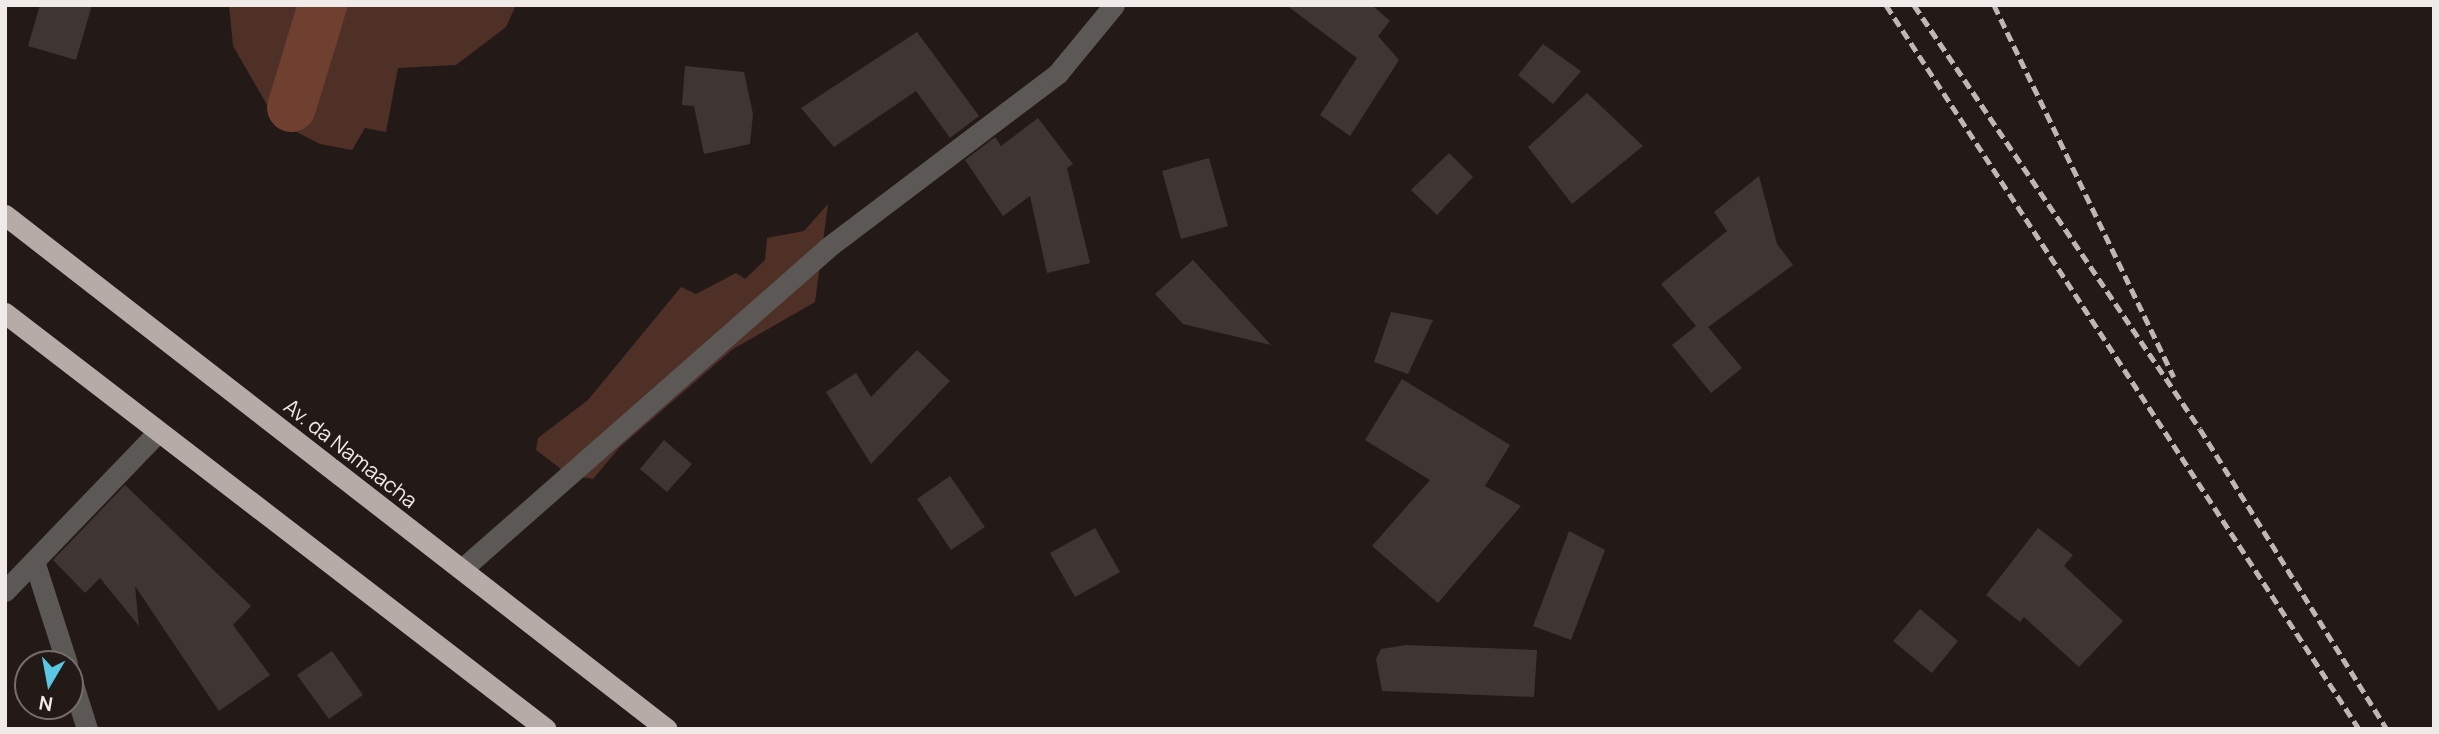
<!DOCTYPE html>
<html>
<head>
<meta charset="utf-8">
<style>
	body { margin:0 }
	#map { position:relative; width:2439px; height:734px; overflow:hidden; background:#231a18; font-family:Manrope,sans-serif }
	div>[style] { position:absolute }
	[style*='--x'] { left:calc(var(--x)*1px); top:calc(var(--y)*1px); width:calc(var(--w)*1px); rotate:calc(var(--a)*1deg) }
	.green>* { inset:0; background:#4e3027 }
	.canal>* { height:49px; margin:-24.5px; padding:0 24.5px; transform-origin:24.5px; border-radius:24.5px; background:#6f3f30 }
	.building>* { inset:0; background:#3f3633 }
	.minor>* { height:21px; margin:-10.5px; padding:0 10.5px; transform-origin:10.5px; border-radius:10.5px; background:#5c5856 }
	.highway>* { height:21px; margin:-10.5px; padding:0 10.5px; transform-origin:10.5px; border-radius:10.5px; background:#b6aba7 }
	.rail>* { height:5px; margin-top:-2.5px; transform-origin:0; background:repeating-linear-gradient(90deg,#beb7b5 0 10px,transparent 0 15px) }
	span { translate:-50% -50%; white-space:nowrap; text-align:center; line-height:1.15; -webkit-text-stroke:6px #231a18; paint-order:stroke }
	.street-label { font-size:21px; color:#f0eae8 }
	.frame { position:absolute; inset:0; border:7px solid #f0eae8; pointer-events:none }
	.north { position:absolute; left:14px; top:650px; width:70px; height:70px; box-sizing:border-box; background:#231a18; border:2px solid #756d6b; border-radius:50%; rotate:190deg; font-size:19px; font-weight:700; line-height:28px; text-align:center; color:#f0eae8 }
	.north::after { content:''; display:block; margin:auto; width:24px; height:32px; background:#5ac8e5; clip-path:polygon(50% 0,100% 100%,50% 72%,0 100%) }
</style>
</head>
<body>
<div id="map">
	<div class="green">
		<i style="clip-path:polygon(229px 5px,516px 5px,506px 27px,456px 65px,398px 68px,386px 132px,365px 128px,352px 150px,320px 144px,277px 122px,233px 46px)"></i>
		<i style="clip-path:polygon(828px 204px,815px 302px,733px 349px,620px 447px,593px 479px,569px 475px,536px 450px,538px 438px,588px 400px,681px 287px,696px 294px,736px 273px,745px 279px,765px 260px,767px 238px,804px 231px)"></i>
	</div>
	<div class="canal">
		<i style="--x:291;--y:107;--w:107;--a:-73.1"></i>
	</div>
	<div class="building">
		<i style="clip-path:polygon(40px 5px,92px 5px,76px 60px,28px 46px)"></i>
		<i style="clip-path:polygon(1286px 5px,1372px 5px,1390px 21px,1378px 36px,1399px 60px,1350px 136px,1320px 115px,1357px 58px)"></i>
		<i style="clip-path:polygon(917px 32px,979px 116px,950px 138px,916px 91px,834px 147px,801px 108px)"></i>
		<i style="clip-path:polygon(1543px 44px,1581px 71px,1553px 104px,1518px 75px)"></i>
		<i style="clip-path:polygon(685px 66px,744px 72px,753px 114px,750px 144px,704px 154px,694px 106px,682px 105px)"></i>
		<i style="clip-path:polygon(1587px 93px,1643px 146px,1572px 204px,1528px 147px)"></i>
		<i style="clip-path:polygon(1038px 118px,1073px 164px,1067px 168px,1090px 263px,1047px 273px,1030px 196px,1003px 216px,965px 160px,995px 137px,1001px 146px)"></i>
		<i style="clip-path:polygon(1449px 153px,1473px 177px,1437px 215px,1411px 190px)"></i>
		<i style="clip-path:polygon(1209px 158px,1228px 226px,1181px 239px,1162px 171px)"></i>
		<i style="clip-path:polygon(1759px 176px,1777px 244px,1793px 265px,1708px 327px,1742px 368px,1711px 393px,1672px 345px,1696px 326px,1661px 284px,1727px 231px,1714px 212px)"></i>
		<i style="clip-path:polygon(1193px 260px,1271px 345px,1183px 324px,1155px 294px)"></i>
		<i style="clip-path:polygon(1391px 312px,1433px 320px,1408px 374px,1374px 362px)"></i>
		<i style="clip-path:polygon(917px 350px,950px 381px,871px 464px,826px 392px,856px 373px,871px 397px)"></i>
		<i style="clip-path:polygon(1402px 379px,1510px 445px,1485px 486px,1521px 506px,1438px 603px,1372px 546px,1430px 480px,1365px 440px)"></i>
		<i style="clip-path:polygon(664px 440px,692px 464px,667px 492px,640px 469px)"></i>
		<i style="clip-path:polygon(950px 476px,985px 527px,951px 550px,917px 499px)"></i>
		<i style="clip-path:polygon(125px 485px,251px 606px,233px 625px,270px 675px,219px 711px,135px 586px,139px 626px,100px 578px,85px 593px,53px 560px)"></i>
		<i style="clip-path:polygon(1095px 528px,1120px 572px,1075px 597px,1050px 553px)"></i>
		<i style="clip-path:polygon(2038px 528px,2073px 555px,2064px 566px,2123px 621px,2079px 667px,2024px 617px,2020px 622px,1986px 595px)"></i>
		<i style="clip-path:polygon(1569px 531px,1605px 550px,1571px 640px,1533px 626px)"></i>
		<i style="clip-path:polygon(1920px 609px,1958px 641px,1932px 673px,1893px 641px)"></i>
		<i style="clip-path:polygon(1406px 645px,1537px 650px,1534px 697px,1382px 691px,1376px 659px,1381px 649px)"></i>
		<i style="clip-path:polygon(332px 651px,363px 695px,329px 719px,297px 675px)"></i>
	</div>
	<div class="minor">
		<i style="--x:34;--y:561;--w:108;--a:72.2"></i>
		<i style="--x:462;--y:569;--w:486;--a:-41.3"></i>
		<i style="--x:827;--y:248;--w:290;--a:-37.1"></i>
		<i style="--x:1058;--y:73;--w:88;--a:-50.5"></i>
		<i style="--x:5;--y:591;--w:221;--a:-46.1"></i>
		<i style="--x:70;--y:675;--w:57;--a:72.5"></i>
	</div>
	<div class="highway">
		<i style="--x:5;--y:215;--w:838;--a:37.83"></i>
		<i style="--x:5;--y:313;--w:682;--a:37.56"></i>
	</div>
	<div class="rail">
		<i style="--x:1886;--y:5;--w:865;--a:56.84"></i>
		<i style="--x:1914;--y:5;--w:511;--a:56"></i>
		<i style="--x:2200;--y:429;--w:354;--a:58.1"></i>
		<i style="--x:1994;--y:5;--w:413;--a:64.2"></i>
	</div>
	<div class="street-label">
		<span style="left:351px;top:453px;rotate:38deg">Av. da Namaacha</span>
	</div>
	<div class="frame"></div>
	<div class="north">N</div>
</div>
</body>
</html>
